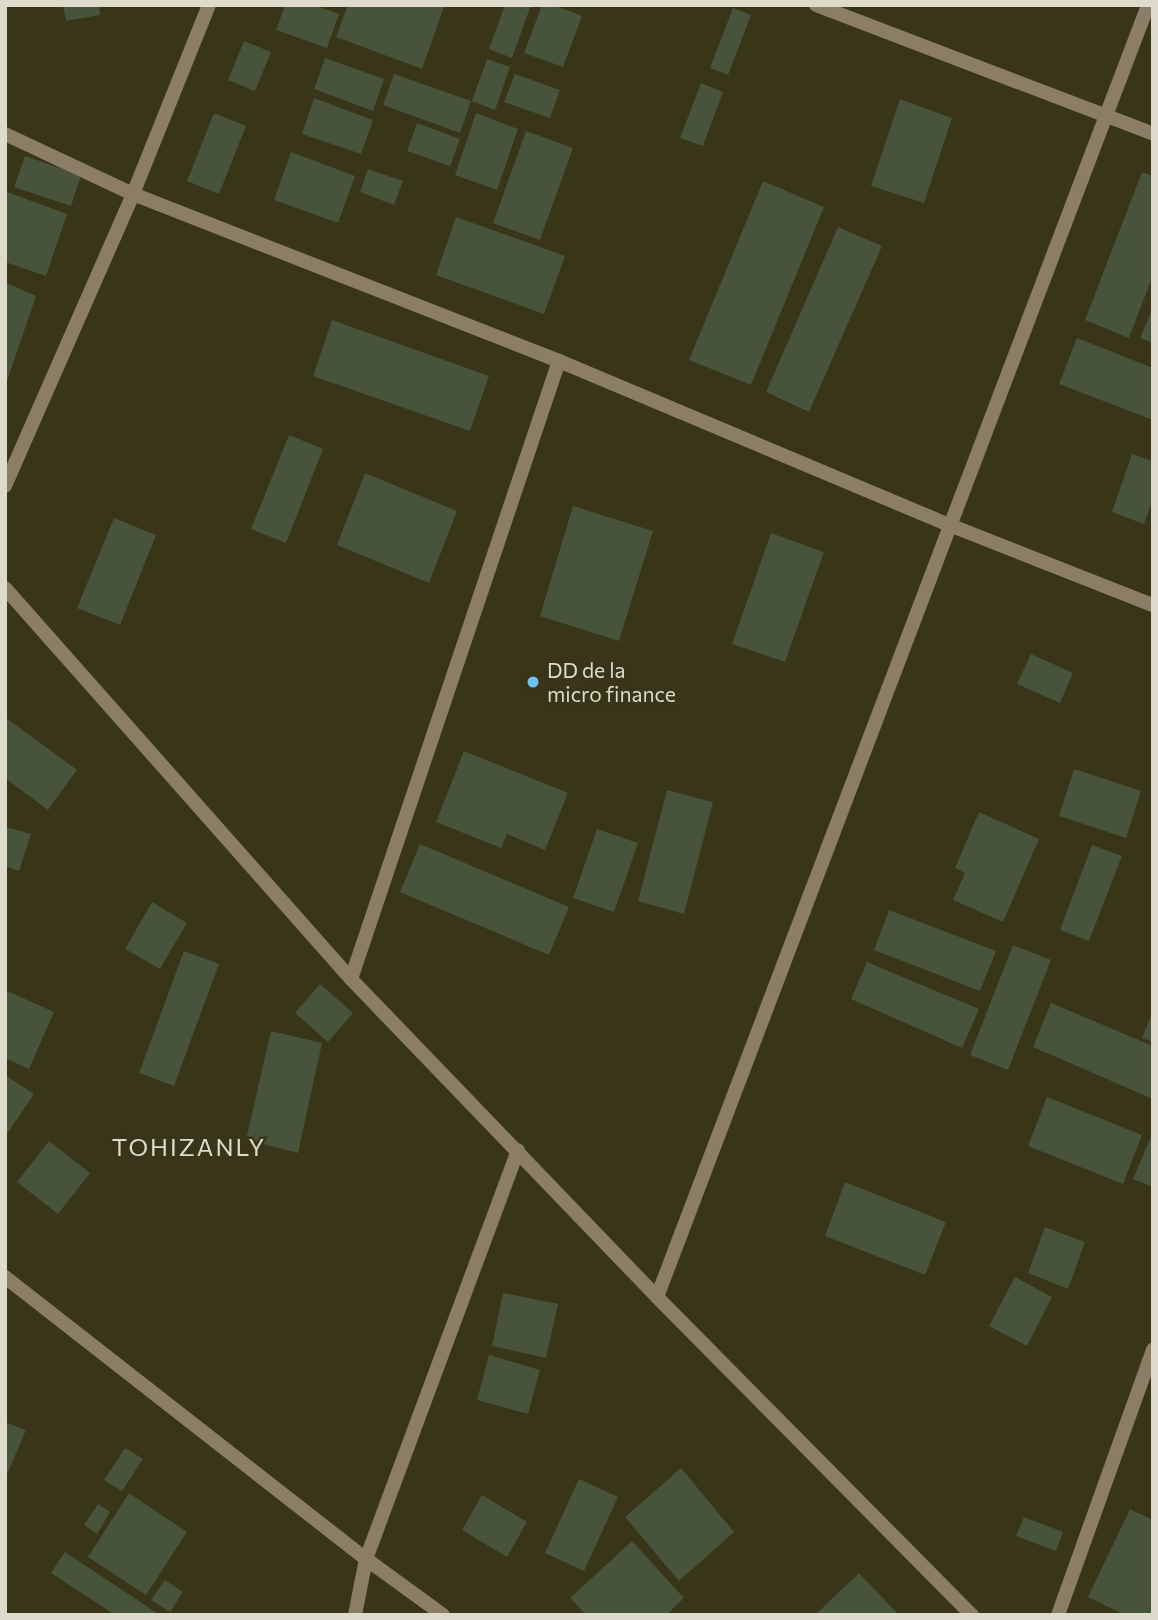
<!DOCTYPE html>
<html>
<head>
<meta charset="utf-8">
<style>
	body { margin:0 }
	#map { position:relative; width:1158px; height:1620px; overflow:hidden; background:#383519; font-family:Commissioner,sans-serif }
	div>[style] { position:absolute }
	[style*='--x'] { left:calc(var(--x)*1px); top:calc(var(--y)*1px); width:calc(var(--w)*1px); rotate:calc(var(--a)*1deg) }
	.building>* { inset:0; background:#47533a }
	.minor>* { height:14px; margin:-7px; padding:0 7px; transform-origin:7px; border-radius:7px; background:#8c7d67 }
	.dots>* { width:19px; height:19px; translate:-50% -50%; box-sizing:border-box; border:4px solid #383519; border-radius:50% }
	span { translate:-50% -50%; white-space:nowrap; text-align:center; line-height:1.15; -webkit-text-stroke:5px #383519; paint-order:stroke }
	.poi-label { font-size:21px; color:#dddccc }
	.left { translate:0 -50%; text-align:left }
	.quarter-label { font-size:24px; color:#dddccc; letter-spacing:2px }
	.frame { position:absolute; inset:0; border:7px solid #dddccc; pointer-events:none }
</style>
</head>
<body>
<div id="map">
	<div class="building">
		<i style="clip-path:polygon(63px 5px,99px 5px,100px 15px,66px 21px)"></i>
		<i style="clip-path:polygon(285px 5px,314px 5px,339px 14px,327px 48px,276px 30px)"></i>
		<i style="clip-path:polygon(348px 5px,444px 7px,422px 69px,336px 37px)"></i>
		<i style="clip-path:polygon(505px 5px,531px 5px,512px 58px,489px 49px)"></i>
		<i style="clip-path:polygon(542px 5px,553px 5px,582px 16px,563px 67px,524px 53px)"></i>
		<i style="clip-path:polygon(733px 8px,751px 15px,728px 75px,710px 68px)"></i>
		<i style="clip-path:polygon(244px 41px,271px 52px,255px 91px,228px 80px)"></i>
		<i style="clip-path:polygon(325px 58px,384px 79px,373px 111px,314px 89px)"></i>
		<i style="clip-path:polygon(487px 59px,510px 67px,495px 110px,472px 101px)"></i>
		<i style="clip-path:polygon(394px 74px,471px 101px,460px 133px,383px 105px)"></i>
		<i style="clip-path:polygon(515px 74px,560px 90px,550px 118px,504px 102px)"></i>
		<i style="clip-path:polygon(701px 83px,723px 92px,703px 146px,680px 138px)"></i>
		<i style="clip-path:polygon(314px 98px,373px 120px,361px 154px,302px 134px)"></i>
		<i style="clip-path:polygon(900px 99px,952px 118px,924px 203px,871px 186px)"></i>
		<i style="clip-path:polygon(214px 113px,246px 126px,219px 194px,187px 181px)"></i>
		<i style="clip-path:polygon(476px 113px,518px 129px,497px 190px,455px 175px)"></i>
		<i style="clip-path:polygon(417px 123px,460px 139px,450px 166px,407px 151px)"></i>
		<i style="clip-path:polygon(526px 131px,573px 148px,540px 240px,493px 223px)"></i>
		<i style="clip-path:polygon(291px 152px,355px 176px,338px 223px,274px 200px)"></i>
		<i style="clip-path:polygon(25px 156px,81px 175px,71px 206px,14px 187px)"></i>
		<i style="clip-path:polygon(368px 169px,403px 181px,394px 205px,360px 192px)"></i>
		<i style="clip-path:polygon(1142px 172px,1153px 176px,1153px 275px,1129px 338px,1085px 320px)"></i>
		<i style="clip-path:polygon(763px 181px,824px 207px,751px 385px,689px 360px)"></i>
		<i style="clip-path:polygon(7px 192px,67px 214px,46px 276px,5px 262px)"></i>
		<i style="clip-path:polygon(456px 217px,565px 256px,544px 314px,436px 275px)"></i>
		<i style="clip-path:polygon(838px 227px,882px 246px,809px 412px,766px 392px)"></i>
		<i style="clip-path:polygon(5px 282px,36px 296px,6px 384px,5px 384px)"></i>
		<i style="clip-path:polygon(1153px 307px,1153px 343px,1140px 338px)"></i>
		<i style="clip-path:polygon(332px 320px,489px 376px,470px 431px,313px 376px)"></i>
		<i style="clip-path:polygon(1077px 338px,1153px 368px,1153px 420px,1059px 384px)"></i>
		<i style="clip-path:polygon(289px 435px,323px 449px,286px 543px,251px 529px)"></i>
		<i style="clip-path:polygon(1132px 454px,1153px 461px,1153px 499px,1144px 524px,1112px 512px)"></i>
		<i style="clip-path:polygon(365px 473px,457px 511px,429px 583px,337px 545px)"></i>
		<i style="clip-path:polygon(573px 506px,653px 531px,619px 641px,540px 616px)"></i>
		<i style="clip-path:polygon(114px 518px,156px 535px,120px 625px,77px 608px)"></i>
		<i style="clip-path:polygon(771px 533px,824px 552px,785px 662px,732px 644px)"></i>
		<i style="clip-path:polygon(1031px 654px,1073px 673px,1060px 703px,1017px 684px)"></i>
		<i style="clip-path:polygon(5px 717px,77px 770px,48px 810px,5px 778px)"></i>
		<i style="clip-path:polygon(464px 751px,568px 793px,545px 850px,507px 834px,501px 848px,436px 822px)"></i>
		<i style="clip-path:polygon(1074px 769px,1141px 791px,1126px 838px,1059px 816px)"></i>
		<i style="clip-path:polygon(667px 790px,713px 802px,684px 914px,638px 901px)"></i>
		<i style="clip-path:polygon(979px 812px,1039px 839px,1003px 922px,953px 900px,965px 873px,955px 868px)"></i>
		<i style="clip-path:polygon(6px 827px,31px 834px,19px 871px,5px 866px)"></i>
		<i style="clip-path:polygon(597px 829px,638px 843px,614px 912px,573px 898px)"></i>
		<i style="clip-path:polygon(420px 844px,569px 907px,549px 955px,400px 892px)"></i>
		<i style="clip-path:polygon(1092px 845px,1122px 856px,1089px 941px,1060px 930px)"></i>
		<i style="clip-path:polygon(152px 902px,187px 923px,160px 969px,125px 949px)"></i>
		<i style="clip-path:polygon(889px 910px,996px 951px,980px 991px,874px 950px)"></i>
		<i style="clip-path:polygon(1013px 945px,1051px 960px,1008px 1070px,970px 1055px)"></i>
		<i style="clip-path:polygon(184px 951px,219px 964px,174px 1086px,139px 1073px)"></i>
		<i style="clip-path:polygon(867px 962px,979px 1009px,962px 1048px,851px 999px)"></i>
		<i style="clip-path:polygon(320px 984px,353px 1013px,328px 1042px,295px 1013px)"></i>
		<i style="clip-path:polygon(5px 990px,54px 1012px,29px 1069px,5px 1058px)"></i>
		<i style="clip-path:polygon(1051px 1003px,1153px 1046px,1153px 1099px,1033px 1047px)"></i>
		<i style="clip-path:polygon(1153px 1011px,1153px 1042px,1142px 1038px)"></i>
		<i style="clip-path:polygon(271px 1031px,322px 1043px,298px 1153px,246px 1140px)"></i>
		<i style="clip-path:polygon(5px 1075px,34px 1094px,5px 1137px)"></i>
		<i style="clip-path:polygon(1047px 1097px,1142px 1135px,1123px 1184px,1028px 1146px)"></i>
		<i style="clip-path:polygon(1153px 1132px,1153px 1187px,1133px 1179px)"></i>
		<i style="clip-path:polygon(49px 1141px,90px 1173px,58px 1214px,17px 1182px)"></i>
		<i style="clip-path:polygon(845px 1182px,946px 1222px,925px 1275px,825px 1236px)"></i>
		<i style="clip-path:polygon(1045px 1227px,1085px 1242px,1068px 1289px,1028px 1273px)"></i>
		<i style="clip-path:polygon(1015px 1277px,1052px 1297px,1027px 1346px,989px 1326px)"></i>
		<i style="clip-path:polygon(503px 1293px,558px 1304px,546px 1358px,492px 1346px)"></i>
		<i style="clip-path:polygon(489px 1355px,540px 1370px,528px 1414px,477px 1400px)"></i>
		<i style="clip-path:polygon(5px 1422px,26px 1430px,5px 1479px)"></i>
		<i style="clip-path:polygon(125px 1448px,143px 1459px,122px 1491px,104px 1480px)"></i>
		<i style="clip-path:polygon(681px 1468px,734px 1532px,679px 1581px,625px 1517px)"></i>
		<i style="clip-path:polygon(579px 1479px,618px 1497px,584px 1571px,545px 1553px)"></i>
		<i style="clip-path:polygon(129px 1493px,187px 1532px,146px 1595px,88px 1557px)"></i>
		<i style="clip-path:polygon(482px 1495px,527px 1522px,507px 1557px,462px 1530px)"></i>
		<i style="clip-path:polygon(98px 1504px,110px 1512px,97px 1534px,84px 1525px)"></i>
		<i style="clip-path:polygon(1130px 1509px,1153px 1520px,1153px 1615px,1125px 1615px,1088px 1597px)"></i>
		<i style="clip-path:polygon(1024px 1517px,1063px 1532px,1056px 1551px,1016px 1536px)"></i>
		<i style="clip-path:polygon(632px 1541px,684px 1598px,666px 1615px,586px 1615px,570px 1598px)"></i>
		<i style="clip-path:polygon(65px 1552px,160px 1615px,115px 1615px,51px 1573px)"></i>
		<i style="clip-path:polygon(859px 1573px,899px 1615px,815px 1615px)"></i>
		<i style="clip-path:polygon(165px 1580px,183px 1592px,170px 1612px,151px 1600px)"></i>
	</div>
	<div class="minor">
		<i style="--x:816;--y:5;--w:361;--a:20.9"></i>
		<i style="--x:5;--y:134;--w:141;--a:25.1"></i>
		<i style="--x:133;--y:194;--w:458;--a:21.4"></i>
		<i style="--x:559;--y:361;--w:426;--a:22.8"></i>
		<i style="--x:952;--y:526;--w:216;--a:21.5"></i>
		<i style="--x:5;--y:486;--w:319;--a:-66.3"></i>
		<i style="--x:133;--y:194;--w:204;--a:-68.1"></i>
		<i style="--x:5;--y:588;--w:522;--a:48.49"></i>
		<i style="--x:351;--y:979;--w:441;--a:46.1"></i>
		<i style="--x:657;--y:1297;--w:448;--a:45.3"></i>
		<i style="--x:351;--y:979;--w:652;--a:-71.4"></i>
		<i style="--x:5;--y:1277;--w:458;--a:38"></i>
		<i style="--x:366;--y:1559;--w:95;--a:36"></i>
		<i style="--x:657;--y:1297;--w:1382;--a:-69.19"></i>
		<i style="--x:355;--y:1615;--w:57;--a:-78.9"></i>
		<i style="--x:366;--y:1559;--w:436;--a:-69.6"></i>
		<i style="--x:1058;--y:1615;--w:282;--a:-70.3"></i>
	</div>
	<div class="dots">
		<i style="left:533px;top:682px;background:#6dc2f3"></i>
	</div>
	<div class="poi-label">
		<span class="left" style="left:547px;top:682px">DD de la<br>micro finance</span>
	</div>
	<div class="quarter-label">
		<span style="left:189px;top:1147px">TOHIZANLY</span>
	</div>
	<div class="frame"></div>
</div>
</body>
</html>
